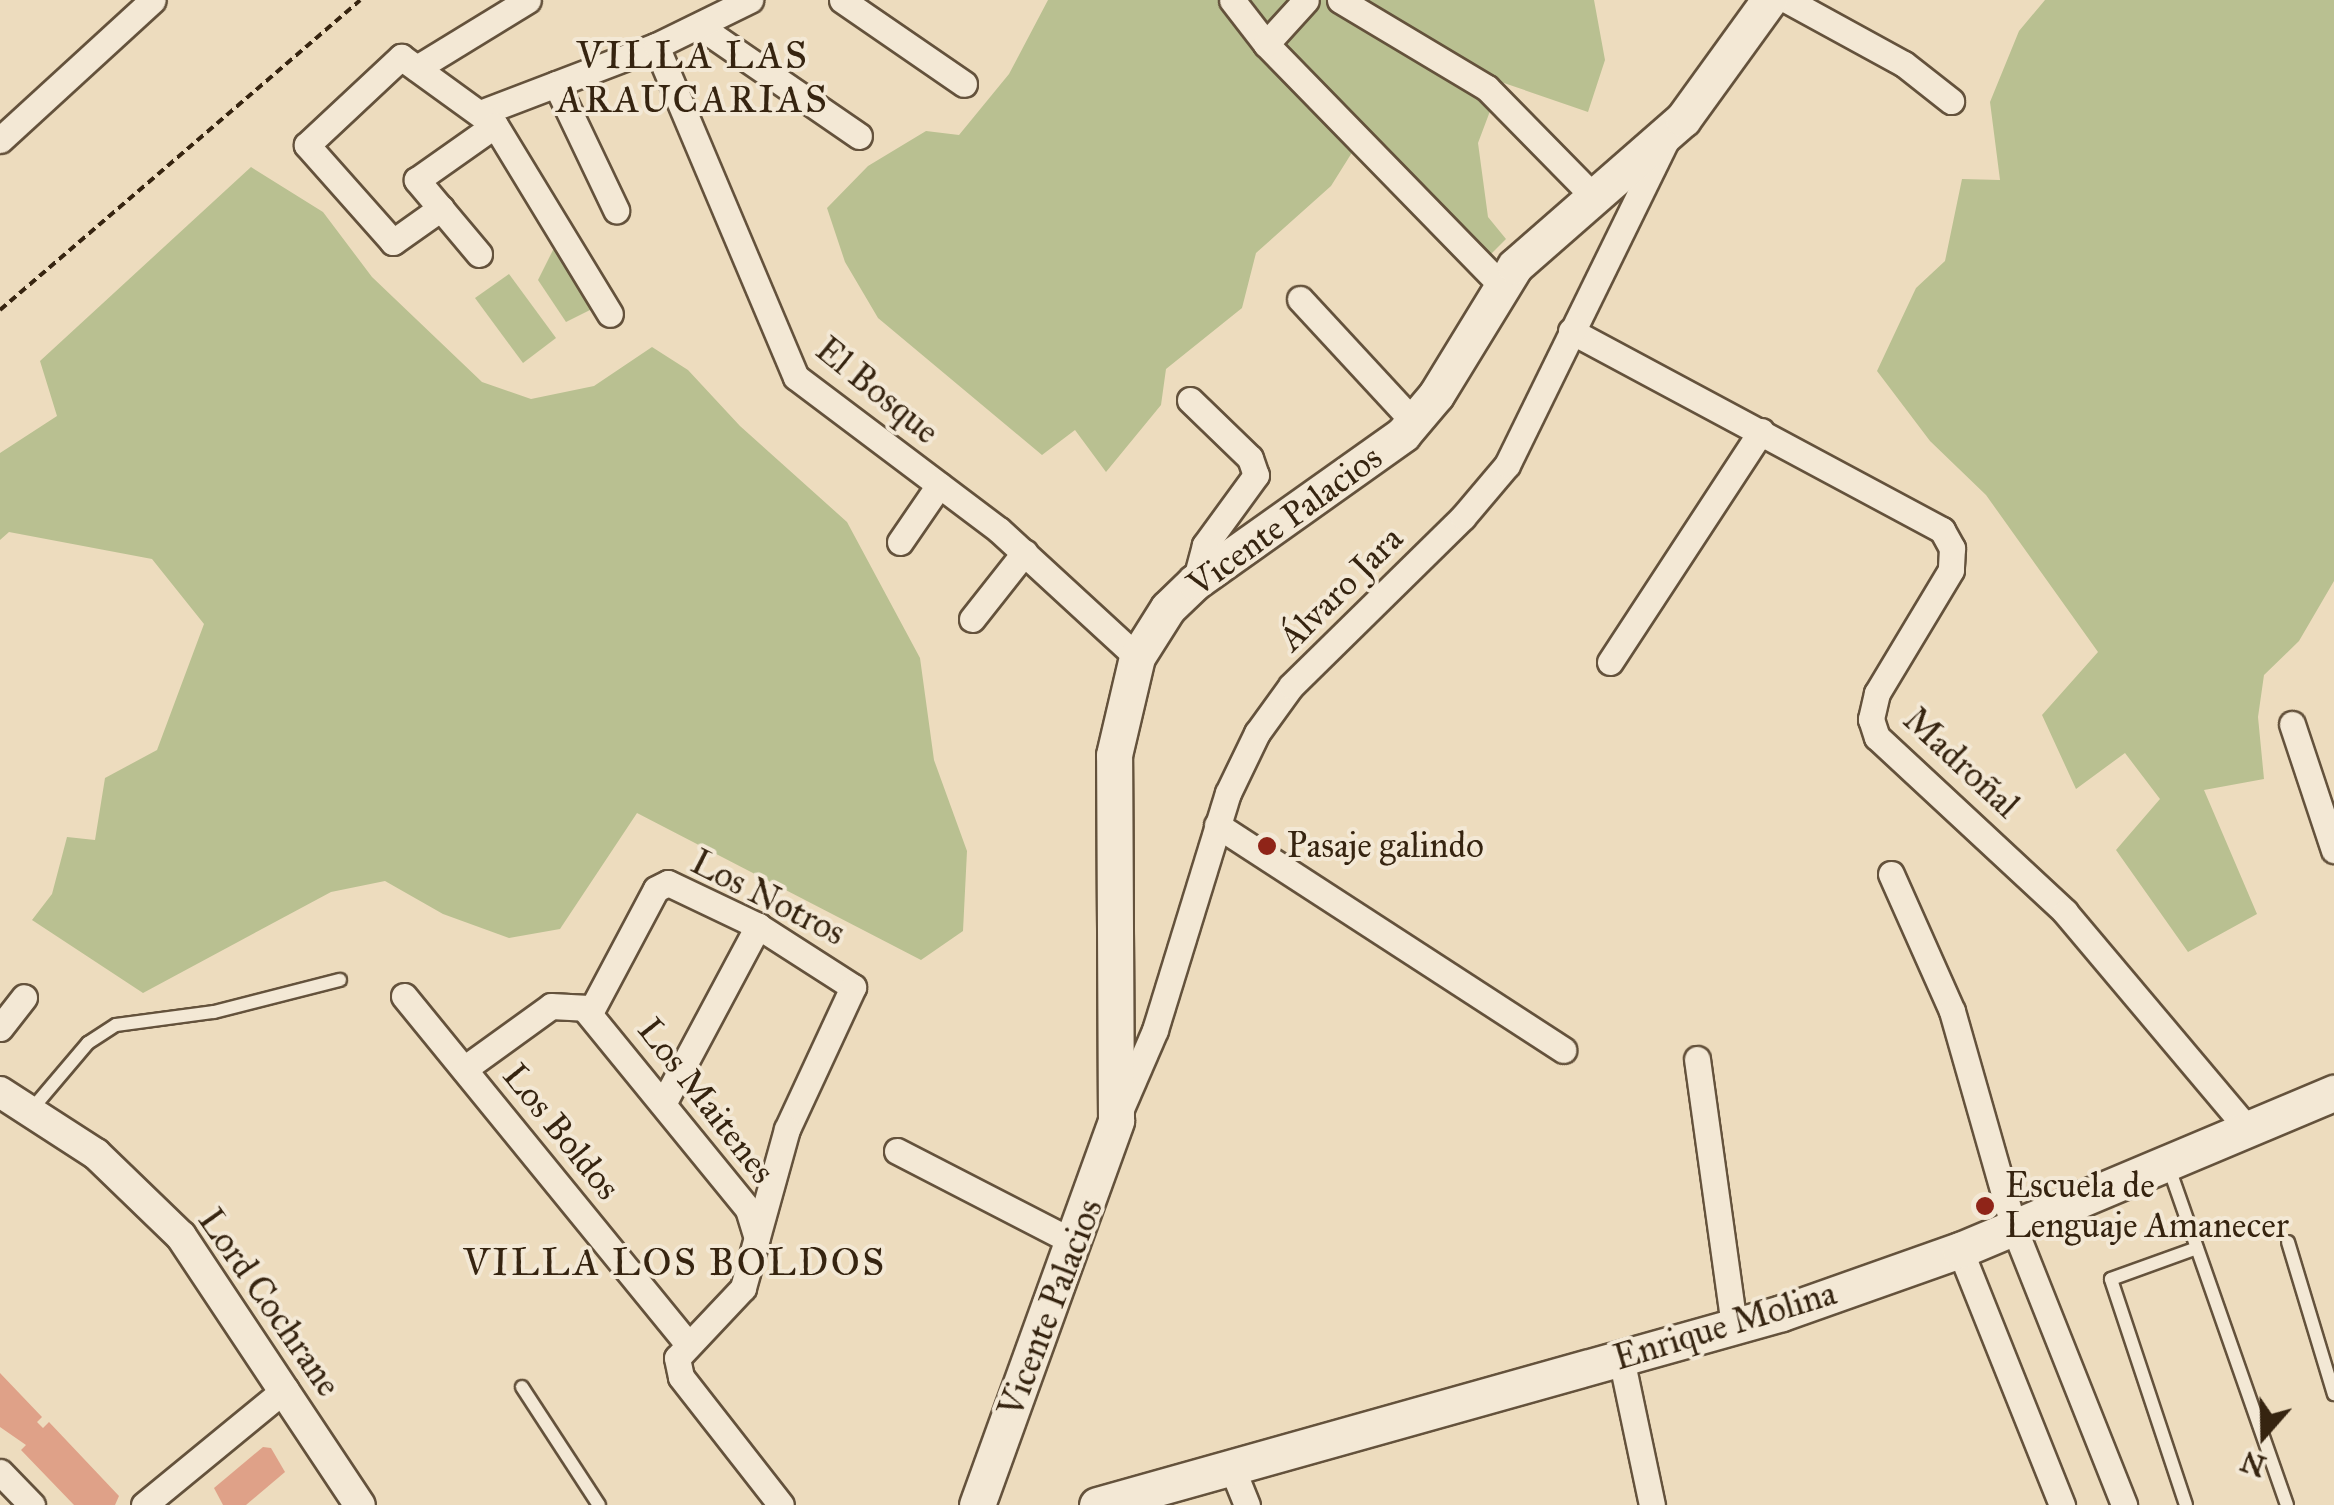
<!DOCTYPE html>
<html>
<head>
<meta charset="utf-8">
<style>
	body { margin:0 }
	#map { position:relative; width:2334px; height:1505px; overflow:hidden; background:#eddcbe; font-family:"IM FELL Great Primer",serif }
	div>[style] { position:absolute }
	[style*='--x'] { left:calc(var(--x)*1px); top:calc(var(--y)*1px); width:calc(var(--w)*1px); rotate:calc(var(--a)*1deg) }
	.green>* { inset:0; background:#b9c091 }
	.building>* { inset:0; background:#dfa188 }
	.path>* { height:4px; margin-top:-2px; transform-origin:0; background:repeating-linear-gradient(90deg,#362410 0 8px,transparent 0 13px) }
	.roads { filter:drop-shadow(2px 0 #64523c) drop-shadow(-2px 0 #64523c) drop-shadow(0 2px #64523c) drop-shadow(0 -2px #64523c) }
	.service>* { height:12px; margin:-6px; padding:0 6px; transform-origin:6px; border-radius:6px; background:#f3e8d5 }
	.minor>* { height:25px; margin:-12.5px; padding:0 12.5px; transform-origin:12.5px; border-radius:12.5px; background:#f3e8d5 }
	.tertiary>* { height:30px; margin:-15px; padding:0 15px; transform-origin:15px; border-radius:15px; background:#f3e8d5 }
	.secondary>* { height:35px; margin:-17.5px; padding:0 17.5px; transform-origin:17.5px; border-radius:17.5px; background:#f3e8d5 }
	.dots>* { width:28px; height:28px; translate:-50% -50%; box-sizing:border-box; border:5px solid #f3e8d5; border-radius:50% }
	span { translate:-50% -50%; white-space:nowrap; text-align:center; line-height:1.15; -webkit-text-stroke:8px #f3e8d5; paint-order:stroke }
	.street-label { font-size:35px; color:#362410 }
	.poi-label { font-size:35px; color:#362410 }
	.left { translate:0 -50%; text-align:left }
	.neighbourhood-label { font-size:38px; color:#362410; letter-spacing:2.5px }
	.north { position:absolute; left:2214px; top:1385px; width:100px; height:100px; -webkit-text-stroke:8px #f3e8d5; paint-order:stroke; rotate:200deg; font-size:28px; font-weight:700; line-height:40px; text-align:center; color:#362410 }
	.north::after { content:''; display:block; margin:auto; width:35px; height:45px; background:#362410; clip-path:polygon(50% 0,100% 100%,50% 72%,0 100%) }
</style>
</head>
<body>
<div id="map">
	<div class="green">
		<i style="clip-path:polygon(1048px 0,1594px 0,1605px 60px,1588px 112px,1501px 82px,1478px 143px,1488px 217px,1506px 239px,1482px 263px,1358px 143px,1331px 186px,1256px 253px,1242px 308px,1166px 369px,1161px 405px,1106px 472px,1075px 430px,1042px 455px,878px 318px,845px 262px,827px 208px,868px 166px,926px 131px,959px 135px,1009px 74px)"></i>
		<i style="clip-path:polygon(2045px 0,2334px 0,2334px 581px,2299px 641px,2264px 675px,2258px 717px,2264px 779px,2204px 790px,2257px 914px,2188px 952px,2116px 850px,2160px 799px,2125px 753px,2076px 789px,2042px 715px,2098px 652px,1986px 495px,1930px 441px,1877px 371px,1916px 288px,1945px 261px,1962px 179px,2000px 180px,1990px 102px,2019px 31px)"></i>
		<i style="clip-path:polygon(251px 167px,323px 212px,372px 277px,482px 382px,531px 399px,594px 386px,652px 347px,688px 370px,740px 426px,847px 522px,920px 658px,934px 760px,967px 851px,963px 931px,921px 960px,637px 813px,560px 929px,509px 938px,443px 914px,385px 881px,331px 892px,143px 993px,32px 920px,52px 894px,67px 837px,95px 840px,105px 778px,157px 750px,204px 624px,152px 559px,9px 532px,0 540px,0 453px,57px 416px,40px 361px)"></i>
		<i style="clip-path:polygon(556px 244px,596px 307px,566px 322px,538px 280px)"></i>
		<i style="clip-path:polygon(509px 274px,556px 338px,523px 363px,475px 298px)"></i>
	</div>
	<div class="building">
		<i style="clip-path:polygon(0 1373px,42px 1417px,37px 1422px,43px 1428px,49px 1422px,119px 1496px,115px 1505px,74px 1505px,21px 1450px,26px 1445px,0 1427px)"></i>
		<i style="clip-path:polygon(263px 1447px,271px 1448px,285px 1472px,246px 1505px,223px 1505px,214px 1488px)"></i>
	</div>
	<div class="path">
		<i style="--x:0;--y:310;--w:475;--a:-40.7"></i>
	</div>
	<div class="roads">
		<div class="service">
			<i style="--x:32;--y:1109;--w:87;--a:-49.7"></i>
			<i style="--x:88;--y:1043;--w:33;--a:-33"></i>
			<i style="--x:116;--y:1025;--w:99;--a:-7.6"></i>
			<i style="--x:214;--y:1012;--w:130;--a:-14.3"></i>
			<i style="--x:2169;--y:1168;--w:357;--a:70.7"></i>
			<i style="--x:2288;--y:1242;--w:159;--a:73.2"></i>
			<i style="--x:522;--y:1387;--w:141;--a:56.9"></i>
			<i style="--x:2186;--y:1505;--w:238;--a:-108.4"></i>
			<i style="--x:2111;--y:1279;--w:91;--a:-19.8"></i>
		</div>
		<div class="minor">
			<i style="--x:842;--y:0;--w:148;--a:34.5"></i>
			<i style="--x:1232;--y:0;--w:56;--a:52.3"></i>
			<i style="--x:1266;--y:44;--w:337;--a:45.7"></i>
			<i style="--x:1340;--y:0;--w:171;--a:30.9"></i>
			<i style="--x:1487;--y:88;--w:151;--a:45.5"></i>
			<i style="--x:1787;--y:0;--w:133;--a:28.7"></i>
			<i style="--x:1904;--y:64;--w:60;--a:38.2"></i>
			<i style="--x:699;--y:26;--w:194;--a:34.5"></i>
			<i style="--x:1266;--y:44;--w:59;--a:-47.7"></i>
			<i style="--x:656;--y:46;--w:359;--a:67.1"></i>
			<i style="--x:796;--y:377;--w:254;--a:37"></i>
			<i style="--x:999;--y:530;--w:188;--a:42.6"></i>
			<i style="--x:417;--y:68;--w:130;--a:-31.5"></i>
			<i style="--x:556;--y:84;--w:140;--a:64.5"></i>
			<i style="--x:483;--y:112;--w:185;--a:-20.9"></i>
			<i style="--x:656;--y:46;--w:105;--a:-26.1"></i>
			<i style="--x:0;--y:140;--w:207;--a:-42.5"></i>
			<i style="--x:441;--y:208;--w:59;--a:144.7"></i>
			<i style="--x:393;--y:242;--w:130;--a:-131.6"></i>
			<i style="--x:307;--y:145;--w:129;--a:-43.1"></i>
			<i style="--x:401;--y:57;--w:116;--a:35.9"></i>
			<i style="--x:495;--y:125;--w:221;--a:58.7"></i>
			<i style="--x:479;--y:254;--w:97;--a:-130"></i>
			<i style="--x:417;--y:180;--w:95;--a:-35.2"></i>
			<i style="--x:1300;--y:299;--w:168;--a:47.2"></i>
			<i style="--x:1571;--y:331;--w:421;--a:28.2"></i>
			<i style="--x:1942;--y:530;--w:21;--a:61"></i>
			<i style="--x:1952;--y:548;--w:22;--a:93"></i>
			<i style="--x:1951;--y:570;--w:144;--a:121"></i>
			<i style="--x:1877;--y:693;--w:27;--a:103"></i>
			<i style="--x:1871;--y:719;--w:19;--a:72"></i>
			<i style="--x:1877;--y:737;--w:257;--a:42.9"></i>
			<i style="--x:2065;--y:912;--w:280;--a:49.9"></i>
			<i style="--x:1190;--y:400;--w:83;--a:44"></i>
			<i style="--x:1250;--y:458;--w:18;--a:71"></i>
			<i style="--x:1256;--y:475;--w:87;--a:126.1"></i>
			<i style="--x:1205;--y:545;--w:38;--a:105"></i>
			<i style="--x:900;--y:542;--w:69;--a:-55.6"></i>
			<i style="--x:972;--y:619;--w:85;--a:-51.7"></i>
			<i style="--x:1610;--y:662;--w:276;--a:-56.8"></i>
			<i style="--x:2292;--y:724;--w:133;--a:71.6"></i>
			<i style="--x:1217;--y:825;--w:413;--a:33"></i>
			<i style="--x:1891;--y:874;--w:150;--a:66"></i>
			<i style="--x:1952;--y:1011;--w:226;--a:74.1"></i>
			<i style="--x:2014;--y:1228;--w:298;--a:68.3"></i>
			<i style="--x:404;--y:996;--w:448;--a:50.8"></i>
			<i style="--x:590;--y:1013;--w:140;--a:-62"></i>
			<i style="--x:656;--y:889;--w:13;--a:-27"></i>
			<i style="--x:668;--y:883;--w:100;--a:25.5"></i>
			<i style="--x:758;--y:926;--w:113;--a:32.7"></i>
			<i style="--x:853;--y:987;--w:157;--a:114.9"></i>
			<i style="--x:787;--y:1129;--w:165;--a:105.5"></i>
			<i style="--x:743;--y:1288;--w:96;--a:133.3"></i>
			<i style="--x:677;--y:1358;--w:19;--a:78"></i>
			<i style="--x:681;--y:1377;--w:162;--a:52"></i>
			<i style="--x:0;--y:1028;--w:39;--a:-52"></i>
			<i style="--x:1697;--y:1059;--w:270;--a:82.1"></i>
			<i style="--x:464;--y:1069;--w:107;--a:-35.9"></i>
			<i style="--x:551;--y:1006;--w:33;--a:3"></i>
			<i style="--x:584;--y:1008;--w:259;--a:50.8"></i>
			<i style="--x:748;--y:1209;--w:30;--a:73"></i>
			<i style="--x:664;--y:1102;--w:200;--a:-61.9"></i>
			<i style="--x:1120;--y:1111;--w:88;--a:-66.6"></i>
			<i style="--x:1155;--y:1030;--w:248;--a:-72.9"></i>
			<i style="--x:1228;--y:793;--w:67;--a:-64.2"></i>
			<i style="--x:1257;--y:733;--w:58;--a:-54.1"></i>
			<i style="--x:1291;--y:686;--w:241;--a:-44.5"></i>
			<i style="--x:1463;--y:517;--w:68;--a:-49.8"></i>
			<i style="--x:1507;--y:465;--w:360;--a:-63.9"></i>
			<i style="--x:897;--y:1151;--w:200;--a:27.3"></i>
			<i style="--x:1960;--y:1250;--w:275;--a:68.2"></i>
			<i style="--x:1621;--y:1358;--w:150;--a:78.1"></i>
			<i style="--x:1232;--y:1468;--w:40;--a:68"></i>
			<i style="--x:0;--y:1472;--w:46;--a:45.9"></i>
			<i style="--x:144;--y:1505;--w:183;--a:-39.4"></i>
		</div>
		<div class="tertiary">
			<i style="--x:0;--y:1092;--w:114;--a:32.9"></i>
			<i style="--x:96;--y:1154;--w:118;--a:44"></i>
			<i style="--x:181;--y:1236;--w:323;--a:56.4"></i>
		</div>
		<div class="secondary">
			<i style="--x:977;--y:1505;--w:409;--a:-70.1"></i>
			<i style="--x:1116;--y:1120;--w:365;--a:-90.3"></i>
			<i style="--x:1114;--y:755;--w:101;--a:-76.8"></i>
			<i style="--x:1137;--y:657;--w:58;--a:-57.7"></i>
			<i style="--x:1168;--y:608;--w:37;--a:-44"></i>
			<i style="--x:1195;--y:582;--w:255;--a:-35.4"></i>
			<i style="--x:1403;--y:434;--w:51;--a:-49.8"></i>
			<i style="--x:1436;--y:395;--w:151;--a:-58.5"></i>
			<i style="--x:1515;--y:266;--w:223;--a:-41.2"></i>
			<i style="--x:1683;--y:119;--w:147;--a:-54.1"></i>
			<i style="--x:1097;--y:1505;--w:711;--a:-15.66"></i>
			<i style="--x:1782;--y:1313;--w:189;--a:-19.5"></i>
			<i style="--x:1960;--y:1250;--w:406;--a:-22.8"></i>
		</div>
	</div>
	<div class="dots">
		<i style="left:1267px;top:846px;background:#8f2418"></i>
		<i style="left:1985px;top:1206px;background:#8f2418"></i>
	</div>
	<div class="street-label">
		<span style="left:877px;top:391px;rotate:39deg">El Bosque</span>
		<span style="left:1285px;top:521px;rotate:-36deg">Vicente Palacios</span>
		<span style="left:1341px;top:589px;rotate:-45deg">Álvaro Jara</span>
		<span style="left:1961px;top:763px;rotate:43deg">Madroñal</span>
		<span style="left:768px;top:898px;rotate:27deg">Los Notros</span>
		<span style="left:706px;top:1101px;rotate:52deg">Los Maitenes</span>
		<span style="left:561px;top:1132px;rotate:51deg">Los Boldos</span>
		<span style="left:269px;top:1303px;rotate:55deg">Lord Cochrane</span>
		<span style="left:1051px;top:1308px;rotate:-69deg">Vicente Palacios</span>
		<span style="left:1725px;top:1326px;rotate:-17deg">Enrique Molina</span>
	</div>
	<div class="poi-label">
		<span class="left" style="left:1287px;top:846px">Pasaje galindo</span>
		<span class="left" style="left:2005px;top:1206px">Escuela de<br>Lenguaje Amanecer</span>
	</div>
	<div class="neighbourhood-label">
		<span style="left:693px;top:78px">VILLA LAS<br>ARAUCARIAS</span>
		<span style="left:675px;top:1263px">VILLA LOS BOLDOS</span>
	</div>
	<div class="north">N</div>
</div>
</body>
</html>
